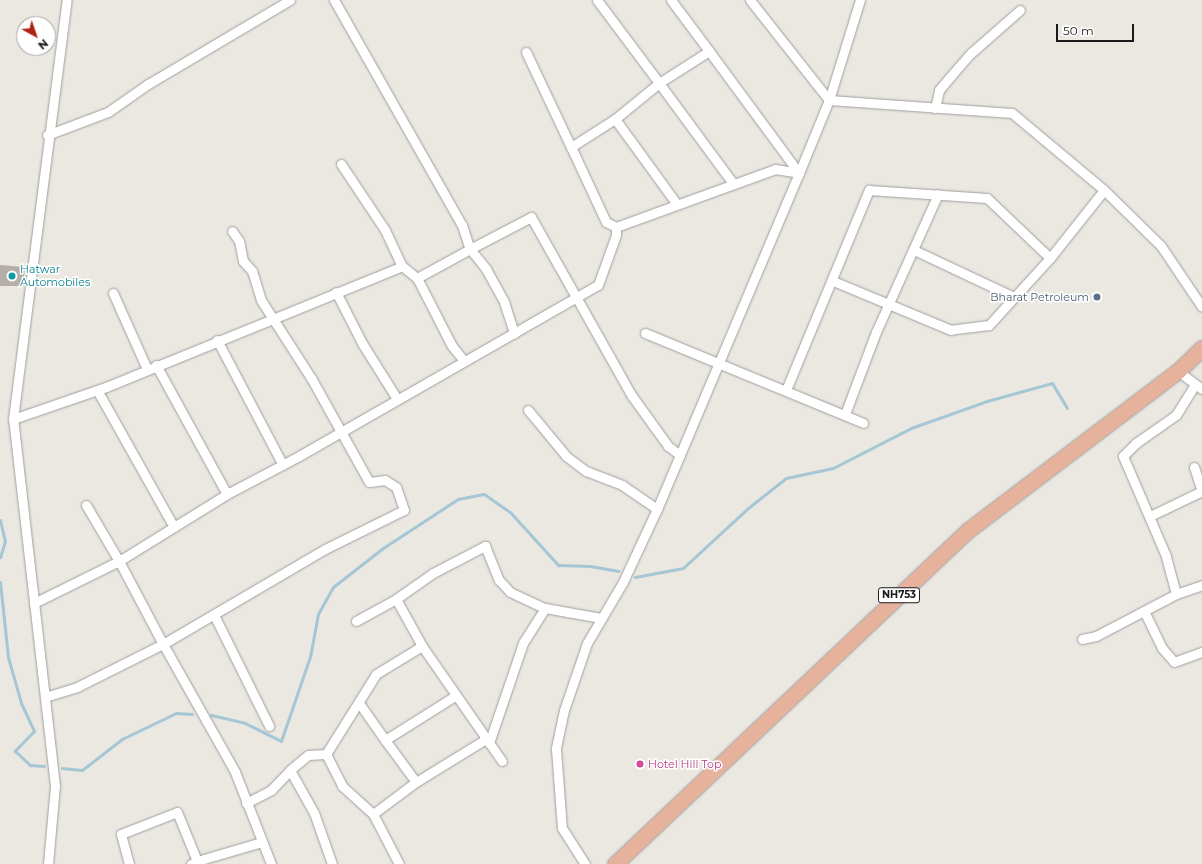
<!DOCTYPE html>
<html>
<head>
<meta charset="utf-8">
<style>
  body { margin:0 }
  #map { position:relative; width:1202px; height:864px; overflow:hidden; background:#ebe8e1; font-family:Montserrat,sans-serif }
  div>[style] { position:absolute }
  .stream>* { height:3px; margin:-1.5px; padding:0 1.5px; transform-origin:1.5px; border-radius:1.5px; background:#a5c6d5 }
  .building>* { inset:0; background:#b4aea7 }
  .roads { filter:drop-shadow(0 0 1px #9e9e9e) drop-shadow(0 0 1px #9e9e9e) }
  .minor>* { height:9px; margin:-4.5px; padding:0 4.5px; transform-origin:4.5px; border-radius:4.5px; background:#fff }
  .trunk>* { height:15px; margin:-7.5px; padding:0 7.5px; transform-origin:7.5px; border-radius:7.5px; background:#e6b29c }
  .dots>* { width:11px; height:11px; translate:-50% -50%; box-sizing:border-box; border:2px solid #fff; border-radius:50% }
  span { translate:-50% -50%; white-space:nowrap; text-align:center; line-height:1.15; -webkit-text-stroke:3px #fff; paint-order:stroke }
  .shield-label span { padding:1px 3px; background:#fff; border:1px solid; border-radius:3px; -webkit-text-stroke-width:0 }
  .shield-label { font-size:10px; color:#1a1a1a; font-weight:700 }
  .culture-label { font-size:11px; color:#0d838f }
  .left { translate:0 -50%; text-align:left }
  .service-label { font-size:11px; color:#4e5e75 }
  .right { translate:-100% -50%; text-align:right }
  .hotel-label { font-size:11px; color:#b23c85 }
  .north { position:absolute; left:16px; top:16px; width:40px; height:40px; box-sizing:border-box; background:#fff; border:1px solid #a3a3a3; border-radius:50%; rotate:140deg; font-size:11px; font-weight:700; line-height:16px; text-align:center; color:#1a1a1a }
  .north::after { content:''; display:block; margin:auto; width:14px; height:18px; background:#b02114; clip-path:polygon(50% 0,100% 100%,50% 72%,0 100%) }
  .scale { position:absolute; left:1056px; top:24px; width:78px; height:18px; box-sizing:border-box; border:2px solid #1a1a1a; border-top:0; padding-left:5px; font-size:12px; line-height:14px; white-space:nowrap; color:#1a1a1a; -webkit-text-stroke:3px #fff; paint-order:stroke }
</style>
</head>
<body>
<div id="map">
  <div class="stream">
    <i style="left:0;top:520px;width:22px;rotate:77deg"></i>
    <i style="left:5px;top:541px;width:17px;rotate:107deg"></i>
    <i style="left:635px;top:577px;width:49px;rotate:-10.6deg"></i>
    <i style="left:683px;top:568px;width:88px;rotate:-42.7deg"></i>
    <i style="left:748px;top:508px;width:48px;rotate:-38.3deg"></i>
    <i style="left:786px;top:478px;width:48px;rotate:-12deg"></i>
    <i style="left:833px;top:468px;width:88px;rotate:-27.1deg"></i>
    <i style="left:911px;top:428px;width:81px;rotate:-19.6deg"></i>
    <i style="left:987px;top:401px;width:67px;rotate:-15.5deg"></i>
    <i style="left:1052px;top:383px;width:29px;rotate:59deg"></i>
    <i style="left:0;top:582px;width:75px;rotate:83.9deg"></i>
    <i style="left:8px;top:657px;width:48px;rotate:74.2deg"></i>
    <i style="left:21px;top:703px;width:31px;rotate:65deg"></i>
    <i style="left:34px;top:731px;width:28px;rotate:134deg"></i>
    <i style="left:15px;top:751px;width:21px;rotate:43deg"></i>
    <i style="left:30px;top:765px;width:14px;rotate:4deg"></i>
    <i style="left:211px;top:715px;width:35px;rotate:13deg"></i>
    <i style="left:245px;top:723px;width:40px;rotate:26.6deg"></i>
    <i style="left:281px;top:741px;width:89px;rotate:-71deg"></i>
    <i style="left:310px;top:657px;width:44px;rotate:-79.5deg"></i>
    <i style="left:318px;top:614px;width:31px;rotate:-61deg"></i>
    <i style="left:333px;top:587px;width:63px;rotate:-38deg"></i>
    <i style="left:383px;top:548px;width:90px;rotate:-33.2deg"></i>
    <i style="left:458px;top:499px;width:26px;rotate:-11deg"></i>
    <i style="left:484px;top:494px;width:32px;rotate:35deg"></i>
    <i style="left:510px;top:512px;width:72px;rotate:47.8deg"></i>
    <i style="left:558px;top:565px;width:32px;rotate:2deg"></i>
    <i style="left:590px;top:566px;width:29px;rotate:10deg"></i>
    <i style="left:62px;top:768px;width:20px;rotate:6deg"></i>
    <i style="left:82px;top:770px;width:51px;rotate:-37.8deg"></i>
    <i style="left:122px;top:739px;width:60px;rotate:-25.7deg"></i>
    <i style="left:176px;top:713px;width:16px;rotate:4deg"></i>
  </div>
  <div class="building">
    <i style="clip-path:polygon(0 265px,25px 267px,23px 286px,0 286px)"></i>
  </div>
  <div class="roads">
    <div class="minor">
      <i style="left:334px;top:0;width:259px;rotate:60.4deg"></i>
      <i style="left:462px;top:225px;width:25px;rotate:72deg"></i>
      <i style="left:470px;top:249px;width:69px;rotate:-27.7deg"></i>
      <i style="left:531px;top:217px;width:206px;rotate:60.6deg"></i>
      <i style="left:632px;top:396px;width:62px;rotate:54.2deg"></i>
      <i style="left:668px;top:446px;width:15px;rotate:37deg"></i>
      <i style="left:597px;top:0;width:104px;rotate:53.2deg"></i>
      <i style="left:659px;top:83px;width:59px;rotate:-32.6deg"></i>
      <i style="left:709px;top:51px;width:152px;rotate:53.6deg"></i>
      <i style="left:671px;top:0;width:64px;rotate:53.3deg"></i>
      <i style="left:750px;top:0;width:127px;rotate:51.7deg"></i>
      <i style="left:829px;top:100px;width:183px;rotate:4.1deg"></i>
      <i style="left:1012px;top:113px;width:120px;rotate:39.9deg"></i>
      <i style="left:1104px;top:190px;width:80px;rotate:44.5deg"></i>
      <i style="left:1161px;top:246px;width:73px;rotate:56.1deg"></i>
      <i style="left:526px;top:52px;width:105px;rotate:64.7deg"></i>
      <i style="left:935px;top:108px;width:18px;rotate:-77deg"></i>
      <i style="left:939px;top:90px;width:16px;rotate:-50deg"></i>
      <i style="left:949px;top:78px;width:33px;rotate:-49deg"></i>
      <i style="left:971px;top:53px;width:65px;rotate:-41.3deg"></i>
      <i style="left:615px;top:119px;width:104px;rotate:54deg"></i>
      <i style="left:47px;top:135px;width:65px;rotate:-20.7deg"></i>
      <i style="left:108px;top:112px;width:49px;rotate:-35deg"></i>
      <i style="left:148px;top:84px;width:165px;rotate:-30.6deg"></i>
      <i style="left:341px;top:164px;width:79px;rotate:56.3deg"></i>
      <i style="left:385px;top:230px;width:40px;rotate:65deg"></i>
      <i style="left:799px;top:173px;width:79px;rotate:-67.7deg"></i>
      <i style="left:829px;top:100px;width:105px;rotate:-72.8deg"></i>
      <i style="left:616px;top:227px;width:11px;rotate:-153deg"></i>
      <i style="left:606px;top:222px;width:83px;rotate:-115deg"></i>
      <i style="left:571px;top:147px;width:52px;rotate:-32.5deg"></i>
      <i style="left:615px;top:119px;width:57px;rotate:-39.3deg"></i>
      <i style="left:659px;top:83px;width:123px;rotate:53.6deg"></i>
      <i style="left:914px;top:250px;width:110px;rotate:25.2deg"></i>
      <i style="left:1050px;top:258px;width:87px;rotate:-51.5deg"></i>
      <i style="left:417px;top:278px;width:76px;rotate:62.8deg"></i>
      <i style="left:452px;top:346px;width:19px;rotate:51deg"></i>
      <i style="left:336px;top:292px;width:57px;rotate:63deg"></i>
      <i style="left:362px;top:343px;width:66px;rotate:58deg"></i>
      <i style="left:113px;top:293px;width:83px;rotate:65.9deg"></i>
      <i style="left:645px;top:333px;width:236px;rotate:22.4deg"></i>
      <i style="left:217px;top:340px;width:141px;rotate:62.2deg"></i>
      <i style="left:156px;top:365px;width:147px;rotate:61.2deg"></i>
      <i style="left:1178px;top:371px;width:30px;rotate:37deg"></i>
      <i style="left:97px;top:390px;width:157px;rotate:60.7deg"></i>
      <i style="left:786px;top:390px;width:217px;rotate:-67.5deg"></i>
      <i style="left:869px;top:190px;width:118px;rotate:3.9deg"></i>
      <i style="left:987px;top:198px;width:87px;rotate:43.6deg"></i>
      <i style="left:1050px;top:258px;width:91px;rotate:132.3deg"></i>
      <i style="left:989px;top:325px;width:38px;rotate:173deg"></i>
      <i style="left:951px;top:330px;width:128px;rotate:-157.4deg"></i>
      <i style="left:528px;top:410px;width:60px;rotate:50.4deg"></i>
      <i style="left:566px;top:456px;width:25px;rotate:37deg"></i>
      <i style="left:586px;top:471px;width:39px;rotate:21deg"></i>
      <i style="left:622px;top:485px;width:42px;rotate:34.4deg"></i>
      <i style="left:845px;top:414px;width:88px;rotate:-69.3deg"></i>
      <i style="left:876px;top:332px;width:151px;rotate:-65.8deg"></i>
      <i style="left:13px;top:419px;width:98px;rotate:-19deg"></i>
      <i style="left:106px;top:387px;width:320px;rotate:-22.2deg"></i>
      <i style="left:402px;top:266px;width:19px;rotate:39deg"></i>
      <i style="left:417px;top:278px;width:60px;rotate:-28.7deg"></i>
      <i style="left:470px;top:249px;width:26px;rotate:51deg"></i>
      <i style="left:486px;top:269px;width:38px;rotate:61deg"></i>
      <i style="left:504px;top:302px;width:33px;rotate:72deg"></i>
      <i style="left:1194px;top:467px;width:26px;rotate:72deg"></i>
      <i style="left:86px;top:505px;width:65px;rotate:59.5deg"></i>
      <i style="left:119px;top:561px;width:127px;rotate:-31.8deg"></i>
      <i style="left:227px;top:494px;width:81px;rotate:-27.8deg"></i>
      <i style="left:299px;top:456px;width:344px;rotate:-29.8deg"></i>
      <i style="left:598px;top:285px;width:53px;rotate:-70.2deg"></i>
      <i style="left:616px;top:235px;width:8px;rotate:-90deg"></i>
      <i style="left:616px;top:227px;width:169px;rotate:-20deg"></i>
      <i style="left:775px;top:169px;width:24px;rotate:9deg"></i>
      <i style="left:799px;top:173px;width:365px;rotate:112.9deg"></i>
      <i style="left:657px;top:509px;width:81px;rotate:115deg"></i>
      <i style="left:623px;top:582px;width:71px;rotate:120.5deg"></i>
      <i style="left:587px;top:643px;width:71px;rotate:108.9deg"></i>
      <i style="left:564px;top:710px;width:40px;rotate:102deg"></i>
      <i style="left:556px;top:749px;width:79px;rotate:85.7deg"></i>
      <i style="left:562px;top:828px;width:43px;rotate:57.4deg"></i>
      <i style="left:1150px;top:516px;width:58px;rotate:-25.7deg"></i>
      <i style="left:1176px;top:594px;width:28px;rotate:-19deg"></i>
      <i style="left:396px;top:599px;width:45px;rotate:-35.1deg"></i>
      <i style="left:433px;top:573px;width:59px;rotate:-27.4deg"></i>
      <i style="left:485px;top:546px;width:37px;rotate:68deg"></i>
      <i style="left:499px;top:580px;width:16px;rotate:47deg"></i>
      <i style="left:510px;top:592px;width:38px;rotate:25deg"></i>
      <i style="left:545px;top:608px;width:57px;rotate:10.1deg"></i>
      <i style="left:34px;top:603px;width:95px;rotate:-26.3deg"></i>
      <i style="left:119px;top:561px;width:94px;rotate:62.1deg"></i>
      <i style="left:163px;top:644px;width:188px;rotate:-30.4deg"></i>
      <i style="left:325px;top:549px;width:88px;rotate:-26.3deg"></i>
      <i style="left:404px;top:510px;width:24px;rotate:-109deg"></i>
      <i style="left:396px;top:487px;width:13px;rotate:-148deg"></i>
      <i style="left:385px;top:480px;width:16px;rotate:173deg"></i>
      <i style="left:369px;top:482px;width:119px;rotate:-119.1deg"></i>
      <i style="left:311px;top:378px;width:93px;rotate:-122.7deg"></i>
      <i style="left:261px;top:300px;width:30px;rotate:-107deg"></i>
      <i style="left:252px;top:271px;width:13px;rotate:-132deg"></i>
      <i style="left:243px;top:261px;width:20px;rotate:-101deg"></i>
      <i style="left:239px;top:241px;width:12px;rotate:-125deg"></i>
      <i style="left:1144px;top:611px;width:41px;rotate:64.1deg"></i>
      <i style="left:1162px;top:648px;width:18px;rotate:49deg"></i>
      <i style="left:1174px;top:662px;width:30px;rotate:-20deg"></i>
      <i style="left:214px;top:615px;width:124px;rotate:63.6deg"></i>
      <i style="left:356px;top:621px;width:46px;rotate:-28.8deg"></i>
      <i style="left:396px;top:599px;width:54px;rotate:61deg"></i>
      <i style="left:1082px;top:639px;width:14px;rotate:-12deg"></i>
      <i style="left:1096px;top:636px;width:90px;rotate:-27.7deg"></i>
      <i style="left:1176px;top:594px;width:39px;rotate:-105deg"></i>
      <i style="left:1166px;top:556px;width:109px;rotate:-113.3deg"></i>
      <i style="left:1123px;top:456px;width:18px;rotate:-45deg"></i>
      <i style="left:1136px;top:443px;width:49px;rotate:-35deg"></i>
      <i style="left:1176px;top:415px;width:36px;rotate:-58deg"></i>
      <i style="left:45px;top:697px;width:34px;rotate:-17deg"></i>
      <i style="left:77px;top:687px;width:96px;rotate:-26.6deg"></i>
      <i style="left:163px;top:644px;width:147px;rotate:60.6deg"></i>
      <i style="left:235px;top:772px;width:99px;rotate:68.6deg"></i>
      <i style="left:359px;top:703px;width:45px;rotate:54.9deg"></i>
      <i style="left:385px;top:740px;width:83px;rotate:-32.2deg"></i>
      <i style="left:385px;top:740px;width:52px;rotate:53.6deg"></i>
      <i style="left:416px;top:782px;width:82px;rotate:-31.6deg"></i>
      <i style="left:489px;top:743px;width:106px;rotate:-71.2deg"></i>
      <i style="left:523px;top:643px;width:41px;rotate:-57.8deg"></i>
      <i style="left:326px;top:754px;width:94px;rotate:-58deg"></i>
      <i style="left:376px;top:674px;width:54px;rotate:-31.3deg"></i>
      <i style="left:422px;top:646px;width:140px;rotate:55.2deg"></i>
      <i style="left:246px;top:803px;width:28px;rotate:-27deg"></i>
      <i style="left:271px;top:790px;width:28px;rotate:-46deg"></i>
      <i style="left:373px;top:814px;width:54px;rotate:-36.7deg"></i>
      <i style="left:197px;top:861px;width:68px;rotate:-16.3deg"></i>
      <i style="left:48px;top:864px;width:78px;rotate:-84.9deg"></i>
      <i style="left:55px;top:786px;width:369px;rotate:-96.5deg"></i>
      <i style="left:13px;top:419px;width:422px;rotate:-82.7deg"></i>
      <i style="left:129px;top:864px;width:31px;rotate:-105deg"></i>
      <i style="left:121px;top:834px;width:60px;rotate:-21.4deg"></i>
      <i style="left:177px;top:812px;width:53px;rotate:67.8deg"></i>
      <i style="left:197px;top:861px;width:7px;rotate:153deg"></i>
      <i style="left:332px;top:864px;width:54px;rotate:-109.4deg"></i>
      <i style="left:314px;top:813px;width:49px;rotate:-119.2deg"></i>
      <i style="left:290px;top:770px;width:23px;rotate:-40deg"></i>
      <i style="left:308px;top:755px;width:18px;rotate:-3deg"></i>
      <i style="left:326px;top:754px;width:36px;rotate:63deg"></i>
      <i style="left:342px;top:786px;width:42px;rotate:42.1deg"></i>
      <i style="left:373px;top:814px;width:56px;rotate:62.5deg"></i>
    </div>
    <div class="trunk">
      <i style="left:615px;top:864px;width:485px;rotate:-43.4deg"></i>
      <i style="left:967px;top:531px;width:265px;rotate:-37.2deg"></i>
      <i style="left:1178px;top:371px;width:33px;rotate:-44deg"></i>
    </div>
  </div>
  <div class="dots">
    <i style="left:12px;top:276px;background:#0f9aa8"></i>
    <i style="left:1097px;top:297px;background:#5c6f8a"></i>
    <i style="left:640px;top:764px;background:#d1479c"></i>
  </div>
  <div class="shield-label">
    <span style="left:899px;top:595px">NH753</span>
  </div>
  <div class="culture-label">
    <span class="left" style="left:20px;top:276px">Hatwar<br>Automobiles</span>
  </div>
  <div class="service-label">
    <span class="right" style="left:1089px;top:297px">Bharat Petroleum</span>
  </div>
  <div class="hotel-label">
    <span class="left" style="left:648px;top:764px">Hotel Hill Top</span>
  </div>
  <div class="north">N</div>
  <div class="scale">50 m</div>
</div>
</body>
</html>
